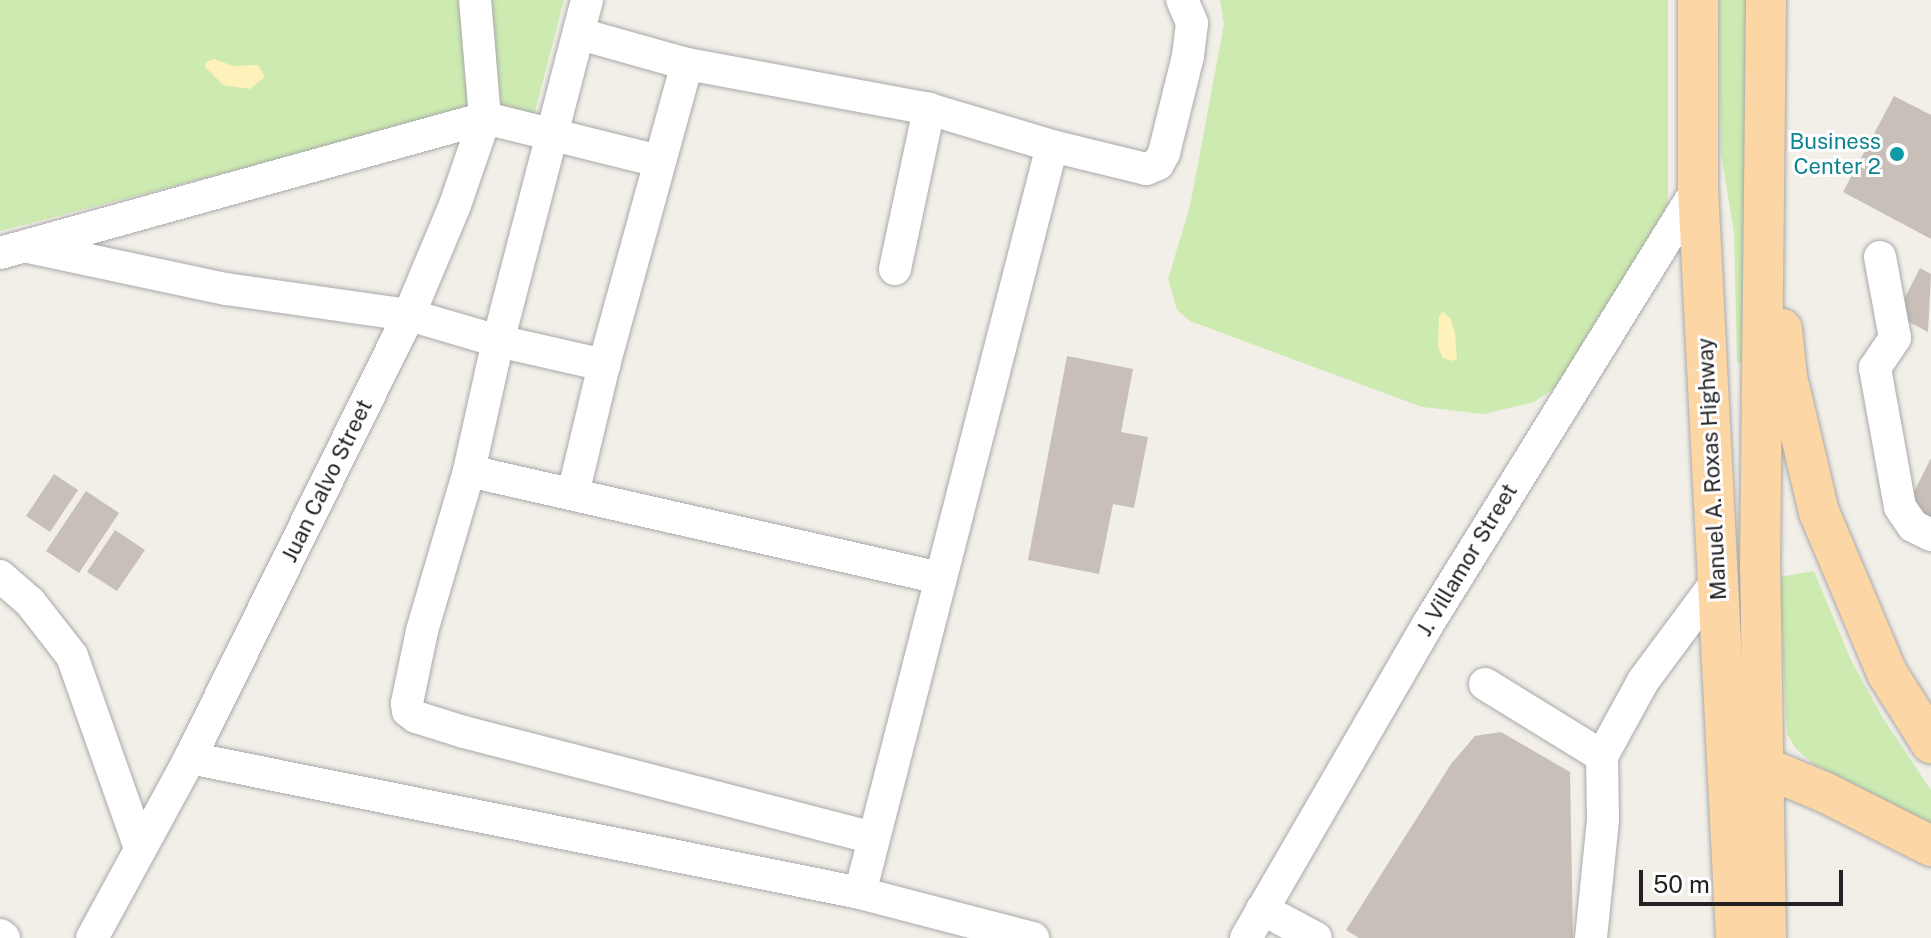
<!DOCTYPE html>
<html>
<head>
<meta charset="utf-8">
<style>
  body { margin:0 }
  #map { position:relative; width:1931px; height:938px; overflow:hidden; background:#f2efe9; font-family:"Public Sans",sans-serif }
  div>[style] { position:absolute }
  .grass>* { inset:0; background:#cdebb0 }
  .sand>* { inset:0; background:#fff1ba }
  .building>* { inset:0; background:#c7bfb8 }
  .roads { filter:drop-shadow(0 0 2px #a9a9a9) drop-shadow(0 0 2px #a9a9a9) }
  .minor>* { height:32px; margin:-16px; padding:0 16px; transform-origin:16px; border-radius:16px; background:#fff }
  .major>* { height:40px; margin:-20px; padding:0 20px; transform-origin:20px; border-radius:20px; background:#fcd6a4 }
  .dots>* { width:22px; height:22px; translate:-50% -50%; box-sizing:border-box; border:4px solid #fff; border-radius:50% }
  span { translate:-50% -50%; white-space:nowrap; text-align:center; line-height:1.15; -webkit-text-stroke:6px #fff; paint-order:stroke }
  .culture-label { font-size:22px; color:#0d838f }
  .right { translate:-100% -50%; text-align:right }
  .street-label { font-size:22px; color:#222 }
  .scale { position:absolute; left:1639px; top:870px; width:204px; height:36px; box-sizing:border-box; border:4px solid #222; border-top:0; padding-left:10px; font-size:24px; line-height:28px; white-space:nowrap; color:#222; -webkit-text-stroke:6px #fff; paint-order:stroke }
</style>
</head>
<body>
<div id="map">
  <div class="grass">
    <i style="clip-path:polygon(0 0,564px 0,534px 115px,406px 126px,0 231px)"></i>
    <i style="clip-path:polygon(1220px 0,1668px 0,1668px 212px,1562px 383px,1534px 402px,1484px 414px,1422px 407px,1190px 321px,1177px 310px,1168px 279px,1190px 206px,1224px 24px)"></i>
    <i style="clip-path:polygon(1719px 0,1747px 0,1743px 362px,1737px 363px,1734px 233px,1721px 154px)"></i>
    <i style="clip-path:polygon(1814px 571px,1851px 660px,1881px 715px,1931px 790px,1931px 828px,1812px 763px,1796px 749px,1787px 734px,1779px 577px)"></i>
  </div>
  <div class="sand">
    <i style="clip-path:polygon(214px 59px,233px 66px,258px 65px,265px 77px,250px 89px,223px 85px,205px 67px,206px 62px)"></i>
    <i style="clip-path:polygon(1443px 312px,1450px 318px,1455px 333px,1457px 358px,1453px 361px,1443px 358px,1438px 347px,1439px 316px)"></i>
  </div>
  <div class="building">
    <i style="clip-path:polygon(1894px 96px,1931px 115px,1931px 239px,1843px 192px)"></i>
    <i style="clip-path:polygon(1920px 268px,1931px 274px,1928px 332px,1896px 315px)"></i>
    <i style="clip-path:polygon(1067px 356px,1133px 369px,1121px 432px,1148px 437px,1134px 508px,1113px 504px,1099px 574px,1028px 560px)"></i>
    <i style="clip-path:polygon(1931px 458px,1931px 523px,1905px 510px)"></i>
    <i style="clip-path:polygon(54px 474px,78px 490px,50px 532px,26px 516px)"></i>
    <i style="clip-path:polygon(86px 491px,119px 513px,79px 573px,46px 551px)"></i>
    <i style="clip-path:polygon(115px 530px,145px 550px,117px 591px,87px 572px)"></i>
    <i style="clip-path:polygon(1501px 732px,1570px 772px,1573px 938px,1359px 938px,1346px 930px,1451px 764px,1475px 736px)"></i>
  </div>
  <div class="roads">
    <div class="minor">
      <i style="left:587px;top:0;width:352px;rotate:104.6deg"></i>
      <i style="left:498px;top:341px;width:133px;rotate:102.6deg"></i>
      <i style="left:469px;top:471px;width:167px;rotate:106.4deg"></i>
      <i style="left:422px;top:631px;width:74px;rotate:101.8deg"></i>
      <i style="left:407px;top:703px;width:8px;rotate:83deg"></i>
      <i style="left:408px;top:711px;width:10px;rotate:37deg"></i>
      <i style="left:416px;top:717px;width:50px;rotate:17.4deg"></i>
      <i style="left:464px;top:732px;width:423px;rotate:14.5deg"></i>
      <i style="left:580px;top:34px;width:111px;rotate:15.7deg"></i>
      <i style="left:687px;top:64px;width:246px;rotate:10.5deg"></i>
      <i style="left:929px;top:109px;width:128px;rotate:16.7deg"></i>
      <i style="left:1052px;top:146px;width:771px;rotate:104.41deg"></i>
      <i style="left:1052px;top:146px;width:97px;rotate:13.7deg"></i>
      <i style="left:1146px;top:169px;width:13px;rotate:-23deg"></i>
      <i style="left:1158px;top:164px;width:13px;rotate:-61deg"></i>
      <i style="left:1164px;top:153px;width:100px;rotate:-76.1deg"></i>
      <i style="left:1188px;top:56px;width:33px;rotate:-83deg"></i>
      <i style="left:1192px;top:23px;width:25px;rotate:-113deg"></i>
      <i style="left:28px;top:247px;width:202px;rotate:12deg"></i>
      <i style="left:226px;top:289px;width:185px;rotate:8.1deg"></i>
      <i style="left:409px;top:315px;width:93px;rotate:16.3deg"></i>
      <i style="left:498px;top:341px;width:109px;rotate:12.8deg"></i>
      <i style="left:0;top:253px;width:503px;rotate:-15.55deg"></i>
      <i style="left:485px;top:118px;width:179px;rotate:13.9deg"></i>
      <i style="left:1880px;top:257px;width:82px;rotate:79.5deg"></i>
      <i style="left:1895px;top:338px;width:36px;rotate:124deg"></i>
      <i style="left:1875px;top:368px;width:141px;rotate:79.8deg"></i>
      <i style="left:1900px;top:507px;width:23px;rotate:56deg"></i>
      <i style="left:1913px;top:526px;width:20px;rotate:27deg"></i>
      <i style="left:895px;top:269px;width:164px;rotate:-78deg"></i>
      <i style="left:469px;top:471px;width:482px;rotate:12.8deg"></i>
      <i style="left:573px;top:494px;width:133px;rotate:-76.5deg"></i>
      <i style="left:604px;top:365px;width:312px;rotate:-74.6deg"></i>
      <i style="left:0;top:576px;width:40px;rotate:41deg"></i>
      <i style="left:30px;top:602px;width:68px;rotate:52.1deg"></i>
      <i style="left:72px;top:656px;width:204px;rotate:70.5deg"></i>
      <i style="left:1485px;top:684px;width:137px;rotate:31.6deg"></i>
      <i style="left:1602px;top:756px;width:64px;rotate:89.1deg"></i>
      <i style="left:1603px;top:820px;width:119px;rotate:95.8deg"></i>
      <i style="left:1602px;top:756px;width:85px;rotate:-61.3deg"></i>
      <i style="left:1643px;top:681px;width:126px;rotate:-53.4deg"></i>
      <i style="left:190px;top:758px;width:683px;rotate:11.39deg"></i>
      <i style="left:860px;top:893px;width:179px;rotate:14.6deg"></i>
      <i style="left:1262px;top:909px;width:61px;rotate:28.2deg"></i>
      <i style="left:0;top:935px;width:5px;rotate:37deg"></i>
      <i style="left:92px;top:938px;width:205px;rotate:-61.4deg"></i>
      <i style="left:190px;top:758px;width:494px;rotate:-63.7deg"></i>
      <i style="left:409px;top:315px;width:119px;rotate:-67.3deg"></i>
      <i style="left:455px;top:205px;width:92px;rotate:-71deg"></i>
      <i style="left:485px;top:118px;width:118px;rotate:-94.8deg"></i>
      <i style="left:1246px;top:938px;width:363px;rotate:-59.9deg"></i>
      <i style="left:1428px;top:624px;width:513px;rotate:-58.23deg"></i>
    </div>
    <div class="major">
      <i style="left:1698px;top:0;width:188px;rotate:90deg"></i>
      <i style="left:1698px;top:188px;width:751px;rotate:87.1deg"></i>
      <i style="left:1782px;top:329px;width:48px;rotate:84.1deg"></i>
      <i style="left:1787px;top:377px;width:139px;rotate:76.7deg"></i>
      <i style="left:1819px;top:512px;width:175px;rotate:67.1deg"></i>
      <i style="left:1887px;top:673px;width:83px;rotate:57.8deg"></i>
      <i style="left:1740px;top:757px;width:93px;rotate:22.7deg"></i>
      <i style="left:1826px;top:793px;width:118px;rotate:26.8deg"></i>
      <i style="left:1766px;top:938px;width:370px;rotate:-90.9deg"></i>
      <i style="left:1760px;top:568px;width:568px;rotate:-89.39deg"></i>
    </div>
  </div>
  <div class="dots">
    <i style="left:1897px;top:154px;background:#0f9aa8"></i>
  </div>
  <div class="culture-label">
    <span class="right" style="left:1881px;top:154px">Business<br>Center 2</span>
  </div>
  <div class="street-label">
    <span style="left:1712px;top:469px;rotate:-93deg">Manuel A. Roxas Highway</span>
    <span style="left:327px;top:481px;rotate:-64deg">Juan Calvo Street</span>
    <span style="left:1467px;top:560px;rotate:-59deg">J. Villamor Street</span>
  </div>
  <div class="scale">50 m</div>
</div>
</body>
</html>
